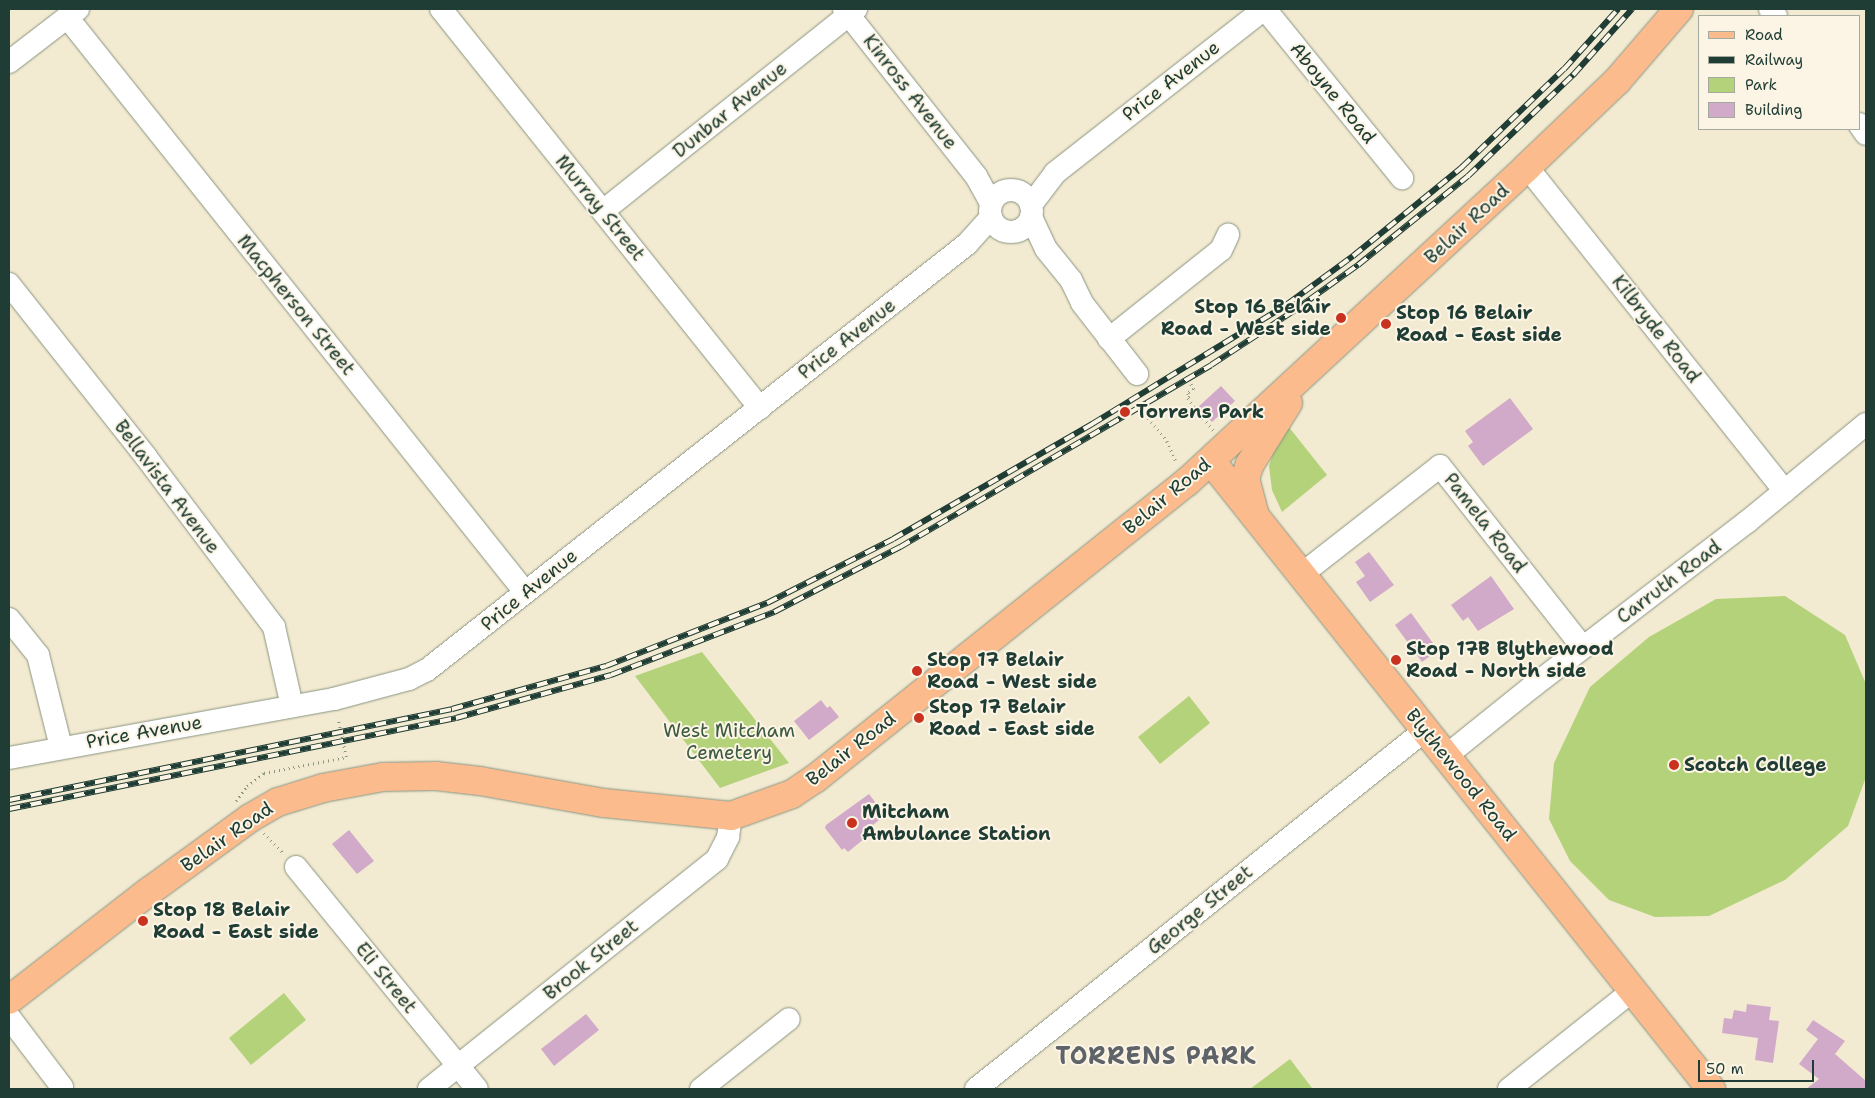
<!DOCTYPE html>
<html>
<head>
<meta charset="utf-8">
<style>
  body { margin:0 }
  #map { position:relative; width:1875px; height:1098px; overflow:hidden; background:#f3ebd1; font-family:"Shantell Sans",sans-serif }
  div>[style] { position:absolute }
  .green>* { inset:0; background:#b3d27a }
  .building>* { inset:0; background:#d1a9c9 }
  .path>* { height:2.5px; margin-top:-1.25px; transform-origin:0; background:repeating-linear-gradient(90deg,#899482 0 1px,transparent 0 5px) }
  .roads { filter:drop-shadow(0 0 1px #899482) drop-shadow(0 0 1px #899482) }
  .minor>* { height:22px; margin:-11px; padding:0 11px; transform-origin:11px; border-radius:11px; background:#fff }
  .minor>.ring { margin:-11px; padding:0; box-sizing:content-box; background:none; border:22px solid #fff; border-radius:50% }
  .major>* { height:28px; margin:-14px; padding:0 14px; transform-origin:14px; border-radius:14px; background:#fbbb8d }
  .rail>* { height:5.5px; margin-top:-2.75px; transform-origin:0; background:repeating-linear-gradient(90deg,#fcf5e5 0 11px,#1f3d34 0 22px); box-sizing:border-box; border-block:1px solid #1f3d34 }
  .dots>* { width:14px; height:14px; translate:-50% -50%; box-sizing:border-box; border:2px solid #fcf5e5; border-radius:50% }
  span { translate:-50% -50%; white-space:nowrap; text-align:center; line-height:1.15; -webkit-text-stroke:4px #fcf5e5; paint-order:stroke }
  .street-label { font-size:19px; color:#1f3d34 }
  .poi-label { font-size:19px; color:#1f3d34; font-weight:700 }
  .right { translate:-100% -50%; text-align:right }
  .left { translate:0 -50%; text-align:left }
  .park-label { font-size:19px; color:#3d5b42 }
  .district-label { font-size:24px; color:#5d6368; font-weight:700; letter-spacing:1px }
  .frame { position:absolute; inset:0; border:10px solid #1f3d34; pointer-events:none }
  .legend { position:absolute; left:1698px; top:15px; width:162px; height:115px; box-sizing:border-box; background:#fcf5e5; border:1px solid #a4ab9e; margin:0; padding:6px 9px; list-style:none; font-size:15px; color:#1f3d34 }
  .legend li { display:flex; align-items:center; gap:10px; height:25px }
  .legend b { width:25px; border:1px solid #a4ab9e }
  .scale { position:absolute; left:1698px; top:1060px; width:116px; height:22px; box-sizing:border-box; border:2px solid #1f3d34; border-top:0; padding-left:6px; font-size:15px; line-height:18px; white-space:nowrap; color:#1f3d34; -webkit-text-stroke:4px #fcf5e5; paint-order:stroke }
</style>
</head>
<body>
<div id="map">
  <div class="green">
    <i style="clip-path:polygon(1288px 426px,1327px 475px,1282px 512px,1272px 490px,1269px 466px,1275px 446px)"></i>
    <i style="clip-path:polygon(1785px 596px,1845px 635px,1866px 684px,1866px 777px,1848px 826px,1785px 880px,1709px 916px,1655px 917px,1609px 900px,1570px 861px,1549px 819px,1554px 763px,1590px 687px,1649px 637px,1716px 599px)"></i>
    <i style="clip-path:polygon(702px 652px,789px 763px,720px 788px,635px 676px)"></i>
    <i style="clip-path:polygon(1189px 696px,1210px 723px,1160px 764px,1138px 737px)"></i>
    <i style="clip-path:polygon(284px 993px,306px 1020px,251px 1065px,229px 1038px)"></i>
    <i style="clip-path:polygon(1290px 1059px,1312px 1088px,1250px 1089px)"></i>
  </div>
  <div class="building">
    <i style="clip-path:polygon(1221px 386px,1235px 401px,1212px 422px,1198px 407px)"></i>
    <i style="clip-path:polygon(1510px 398px,1533px 429px,1483px 466px,1468px 446px,1473px 442px,1465px 431px)"></i>
    <i style="clip-path:polygon(1369px 552px,1394px 585px,1370px 602px,1356px 582px,1365px 576px,1355px 562px)"></i>
    <i style="clip-path:polygon(1491px 576px,1514px 609px,1478px 631px,1468px 617px,1463px 621px,1451px 605px)"></i>
    <i style="clip-path:polygon(1411px 613px,1438px 650px,1422px 662px,1395px 625px)"></i>
    <i style="clip-path:polygon(821px 700px,827px 708px,830px 706px,839px 717px,809px 740px,794px 721px)"></i>
    <i style="clip-path:polygon(869px 794px,885px 815px,867px 830px,870px 834px,848px 852px,844px 848px,842px 850px,825px 828px,826px 825px)"></i>
    <i style="clip-path:polygon(349px 830px,374px 861px,357px 874px,332px 844px)"></i>
    <i style="clip-path:polygon(1747px 1004px,1771px 1007px,1769px 1020px,1779px 1021px,1773px 1063px,1755px 1060px,1758px 1038px,1722px 1033px,1724px 1018px,1732px 1019px,1734px 1010px,1746px 1012px)"></i>
    <i style="clip-path:polygon(586px 1014px,599px 1030px,554px 1066px,541px 1049px)"></i>
    <i style="clip-path:polygon(1813px 1020px,1845px 1041px,1835px 1054px,1866px 1081px,1866px 1089px,1806px 1089px,1819px 1079px,1799px 1064px,1818px 1039px,1806px 1030px)"></i>
  </div>
  <div class="path">
    <i style="left:1191px;top:384px;width:6px;rotate:59deg"></i>
    <i style="left:1194px;top:389px;width:7px;rotate:146deg"></i>
    <i style="left:1188px;top:393px;width:4px;rotate:63deg"></i>
    <i style="left:1190px;top:397px;width:2px;rotate:153deg"></i>
    <i style="left:1188px;top:398px;width:41px;rotate:52deg"></i>
    <i style="left:1148px;top:418px;width:30px;rotate:50deg"></i>
    <i style="left:1167px;top:441px;width:24px;rotate:66deg"></i>
    <i style="left:236px;top:801px;width:19px;rotate:-54deg"></i>
    <i style="left:247px;top:786px;width:21px;rotate:-37deg"></i>
    <i style="left:264px;top:773px;width:84px;rotate:-11deg"></i>
    <i style="left:346px;top:757px;width:40px;rotate:-102deg"></i>
    <i style="left:264px;top:833px;width:29px;rotate:46deg"></i>
  </div>
  <div class="roads">
    <div class="minor">
      <i style="left:441px;top:9px;width:511px;rotate:51.36deg"></i>
      <i style="left:844px;top:9px;width:213px;rotate:51.7deg"></i>
      <i style="left:976px;top:176px;width:31px;rotate:61deg"></i>
      <i style="left:1265px;top:9px;width:218px;rotate:51deg"></i>
      <i style="left:1770px;top:9px;width:9px;rotate:49deg"></i>
      <i style="left:67px;top:17px;width:735px;rotate:51.46deg"></i>
      <i style="left:9px;top:62px;width:87px;rotate:-37.5deg"></i>
      <i style="left:1859px;top:124px;width:12px;rotate:55deg"></i>
      <i style="left:1527px;top:167px;width:414px;rotate:51.5deg"></i>
      <i class="ring" style="left:990px;top:190px;width:20px;height:20px"></i>
      <i style="left:1031px;top:205px;width:40px;rotate:-53deg"></i>
      <i style="left:1055px;top:173px;width:266px;rotate:-38.1deg"></i>
      <i style="left:603px;top:211px;width:324px;rotate:-38.6deg"></i>
      <i style="left:1031px;top:217px;width:35px;rotate:65deg"></i>
      <i style="left:1046px;top:249px;width:40px;rotate:51deg"></i>
      <i style="left:1071px;top:280px;width:25px;rotate:64deg"></i>
      <i style="left:1082px;top:303px;width:90px;rotate:52.2deg"></i>
      <i style="left:9px;top:284px;width:221px;rotate:51.6deg"></i>
      <i style="left:146px;top:457px;width:213px;rotate:53deg"></i>
      <i style="left:274px;top:627px;width:81px;rotate:77.2deg"></i>
      <i style="left:1109px;top:339px;width:143px;rotate:-38.5deg"></i>
      <i style="left:1221px;top:250px;width:17px;rotate:-65deg"></i>
      <i style="left:1302px;top:574px;width:175px;rotate:-38deg"></i>
      <i style="left:1440px;top:466px;width:231px;rotate:51.8deg"></i>
      <i style="left:9px;top:619px;width:46px;rotate:51.1deg"></i>
      <i style="left:38px;top:655px;width:95px;rotate:76deg"></i>
      <i style="left:1446px;top:756px;width:112px;rotate:-38.8deg"></i>
      <i style="left:1533px;top:686px;width:270px;rotate:-37.5deg"></i>
      <i style="left:1747px;top:522px;width:154px;rotate:-39.5deg"></i>
      <i style="left:9px;top:758px;width:330px;rotate:-10.3deg"></i>
      <i style="left:334px;top:699px;width:78px;rotate:-14.9deg"></i>
      <i style="left:409px;top:679px;width:20px;rotate:-27deg"></i>
      <i style="left:427px;top:670px;width:688px;rotate:-38.27deg"></i>
      <i style="left:967px;top:244px;width:36px;rotate:-48deg"></i>
      <i style="left:296px;top:867px;width:286px;rotate:50.8deg"></i>
      <i style="left:9px;top:1017px;width:88px;rotate:52.9deg"></i>
      <i style="left:429px;top:1089px;width:369px;rotate:-38.6deg"></i>
      <i style="left:717px;top:859px;width:25px;rotate:-63deg"></i>
      <i style="left:728px;top:837px;width:21px;rotate:-82deg"></i>
      <i style="left:701px;top:1089px;width:112px;rotate:-38.5deg"></i>
      <i style="left:976px;top:1089px;width:575px;rotate:-38.64deg"></i>
      <i style="left:1509px;top:1089px;width:157px;rotate:-38.5deg"></i>
    </div>
    <div class="major">
      <i style="left:1211px;top:461px;width:803px;rotate:51.47deg"></i>
      <i style="left:1254px;top:512px;width:34px;rotate:-105deg"></i>
      <i style="left:1245px;top:479px;width:16px;rotate:-72deg"></i>
      <i style="left:1250px;top:464px;width:72px;rotate:-58.1deg"></i>
      <i style="left:9px;top:1000px;width:180px;rotate:-37.8deg"></i>
      <i style="left:151px;top:890px;width:122px;rotate:-36deg"></i>
      <i style="left:250px;top:818px;width:32px;rotate:-30deg"></i>
      <i style="left:278px;top:802px;width:47px;rotate:-17.3deg"></i>
      <i style="left:323px;top:788px;width:61px;rotate:-10.4deg"></i>
      <i style="left:383px;top:777px;width:53px;rotate:-1.1deg"></i>
      <i style="left:436px;top:776px;width:44px;rotate:6.5deg"></i>
      <i style="left:480px;top:781px;width:126px;rotate:10.1deg"></i>
      <i style="left:604px;top:803px;width:128px;rotate:5.8deg"></i>
      <i style="left:731px;top:816px;width:65px;rotate:-19.8deg"></i>
      <i style="left:792px;top:794px;width:29px;rotate:-34deg"></i>
      <i style="left:816px;top:778px;width:475px;rotate:-38.6deg"></i>
      <i style="left:1187px;top:482px;width:463px;rotate:-42.8deg"></i>
      <i style="left:1527px;top:167px;width:124px;rotate:-43.7deg"></i>
      <i style="left:1617px;top:81px;width:95px;rotate:-49.3deg"></i>
    </div>
  </div>
  <div class="rail">
    <i style="left:9px;top:800px;width:452px;rotate:-11.6deg"></i>
    <i style="left:452px;top:709px;width:160px;rotate:-15.6deg"></i>
    <i style="left:606px;top:666px;width:173px;rotate:-21.4deg"></i>
    <i style="left:767px;top:603px;width:141px;rotate:-26.9deg"></i>
    <i style="left:893px;top:539px;width:230px;rotate:-30deg"></i>
    <i style="left:1092px;top:424px;width:228px;rotate:-31.5deg"></i>
    <i style="left:1286px;top:305px;width:83px;rotate:-36.2deg"></i>
    <i style="left:1353px;top:256px;width:141px;rotate:-39.2deg"></i>
    <i style="left:1462px;top:167px;width:141px;rotate:-43.9deg"></i>
    <i style="left:1564px;top:69px;width:81px;rotate:-48deg"></i>
    <i style="left:9px;top:809px;width:456px;rotate:-11.5deg"></i>
    <i style="left:456px;top:718px;width:161px;rotate:-15.5deg"></i>
    <i style="left:611px;top:675px;width:175px;rotate:-21.1deg"></i>
    <i style="left:774px;top:612px;width:142px;rotate:-27.3deg"></i>
    <i style="left:900px;top:547px;width:360px;rotate:-30.3deg"></i>
    <i style="left:1211px;top:365px;width:97px;rotate:-33.2deg"></i>
    <i style="left:1292px;top:312px;width:81px;rotate:-35.5deg"></i>
    <i style="left:1358px;top:265px;width:141px;rotate:-39deg"></i>
    <i style="left:1468px;top:176px;width:146px;rotate:-43.9deg"></i>
    <i style="left:1573px;top:75px;width:89px;rotate:-48.2deg"></i>
  </div>
  <div class="dots">
    <i style="left:1341px;top:318px;background:#c8321e"></i>
    <i style="left:1386px;top:324px;background:#c8321e"></i>
    <i style="left:1125px;top:412px;background:#c8321e"></i>
    <i style="left:1396px;top:660px;background:#c8321e"></i>
    <i style="left:917px;top:671px;background:#c8321e"></i>
    <i style="left:919px;top:718px;background:#c8321e"></i>
    <i style="left:1674px;top:765px;background:#c8321e"></i>
    <i style="left:852px;top:823px;background:#c8321e"></i>
    <i style="left:143px;top:921px;background:#c8321e"></i>
  </div>
  <div class="street-label">
    <span style="left:1171px;top:81px;rotate:-38deg">Price Avenue</span>
    <span style="left:910px;top:92px;rotate:52deg">Kinross Avenue</span>
    <span style="left:1333px;top:93px;rotate:51deg">Aboyne Road</span>
    <span style="left:730px;top:110px;rotate:-39deg">Dunbar Avenue</span>
    <span style="left:600px;top:208px;rotate:51deg">Murray Street</span>
    <span style="left:1467px;top:224px;rotate:-43deg">Belair Road</span>
    <span style="left:296px;top:305px;rotate:51deg">Macpherson Street</span>
    <span style="left:1656px;top:329px;rotate:52deg">Kilbryde Road</span>
    <span style="left:847px;top:339px;rotate:-38deg">Price Avenue</span>
    <span style="left:167px;top:487px;rotate:53deg">Bellavista Avenue</span>
    <span style="left:1167px;top:496px;rotate:-40deg">Belair Road</span>
    <span style="left:1485px;top:523px;rotate:52deg">Pamela Road</span>
    <span style="left:1669px;top:582px;rotate:-37deg">Carruth Road</span>
    <span style="left:529px;top:590px;rotate:-39deg">Price Avenue</span>
    <span style="left:144px;top:732px;rotate:-10deg">Price Avenue</span>
    <span style="left:851px;top:749px;rotate:-38deg">Belair Road</span>
    <span style="left:1461px;top:775px;rotate:51deg">Blythewood Road</span>
    <span style="left:227px;top:837px;rotate:-35deg">Belair Road</span>
    <span style="left:1200px;top:910px;rotate:-39deg">George Street</span>
    <span style="left:591px;top:960px;rotate:-39deg">Brook Street</span>
    <span style="left:386px;top:978px;rotate:51deg">Eli Street</span>
  </div>
  <div class="poi-label">
    <span class="right" style="left:1331px;top:318px">Stop 16 Belair<br>Road - West side</span>
    <span class="left" style="left:1396px;top:324px">Stop 16 Belair<br>Road - East side</span>
    <span class="left" style="left:1136px;top:412px">Torrens Park</span>
    <span class="left" style="left:1406px;top:660px">Stop 17B Blythewood<br>Road - North side</span>
    <span class="left" style="left:927px;top:671px">Stop 17 Belair<br>Road - West side</span>
    <span class="left" style="left:929px;top:718px">Stop 17 Belair<br>Road - East side</span>
    <span class="left" style="left:1684px;top:765px">Scotch College</span>
    <span class="left" style="left:862px;top:823px">Mitcham<br>Ambulance Station</span>
    <span class="left" style="left:153px;top:921px">Stop 18 Belair<br>Road - East side</span>
  </div>
  <div class="park-label">
    <span style="left:729px;top:742px">West Mitcham<br>Cemetery</span>
  </div>
  <div class="district-label">
    <span style="left:1156px;top:1057px">TORRENS PARK</span>
  </div>
  <div class="frame"></div>
  <ul class="legend">
  <li><b style="height:6px;background:#fbbb8d"></b>Road</li>
  <li><b style="height:6px;background:#1f3d34"></b>Railway</li>
  <li><b style="height:14px;background:#b3d27a"></b>Park</li>
  <li><b style="height:14px;background:#d1a9c9"></b>Building</li>
  </ul>
  <div class="scale">50 m</div>
</div>
</body>
</html>
